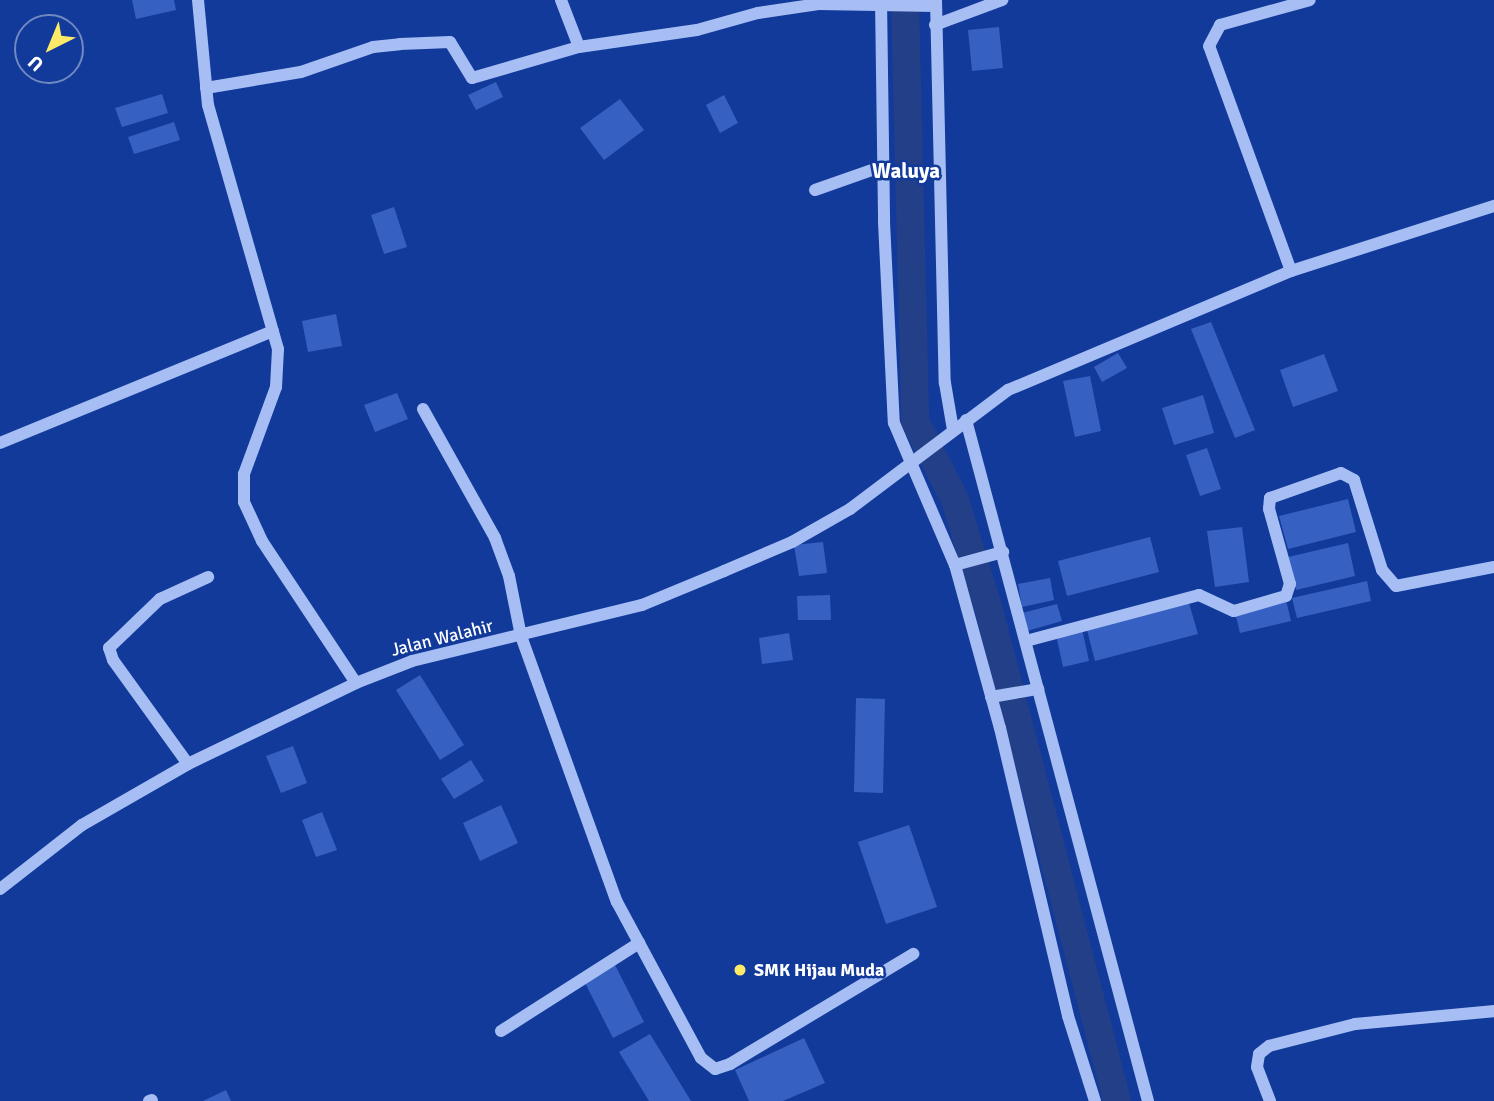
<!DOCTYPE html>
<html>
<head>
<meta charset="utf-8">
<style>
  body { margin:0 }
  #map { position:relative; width:1494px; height:1101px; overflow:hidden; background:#123a9a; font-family:Signika,sans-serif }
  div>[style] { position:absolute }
  .canal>* { height:28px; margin:-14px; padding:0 14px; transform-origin:14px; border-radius:14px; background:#223f88 }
  .building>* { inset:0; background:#3660c1 }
  .minor>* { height:12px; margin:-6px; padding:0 6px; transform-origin:6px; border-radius:6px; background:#a6bef4 }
  .dots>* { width:19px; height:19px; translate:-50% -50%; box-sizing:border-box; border:4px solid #123a9a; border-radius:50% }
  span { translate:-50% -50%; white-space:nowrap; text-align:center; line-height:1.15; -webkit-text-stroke:5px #123a9a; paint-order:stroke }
  .street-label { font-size:18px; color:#fff }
  .poi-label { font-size:18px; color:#fff; font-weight:700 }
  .left { translate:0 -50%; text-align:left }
  .quarter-label { font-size:21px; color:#fff; font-weight:700 }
  .north { position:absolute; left:14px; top:14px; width:70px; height:70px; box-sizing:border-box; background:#123a9a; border:2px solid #7189c2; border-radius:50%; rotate:223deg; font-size:19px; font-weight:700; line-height:28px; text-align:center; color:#fff }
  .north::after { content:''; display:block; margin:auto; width:24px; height:32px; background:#ffea68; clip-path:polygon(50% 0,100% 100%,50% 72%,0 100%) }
</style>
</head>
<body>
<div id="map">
  <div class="canal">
    <i style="left:905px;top:0;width:421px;rotate:88.6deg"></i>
    <i style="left:915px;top:421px;width:89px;rotate:63.1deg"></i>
    <i style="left:955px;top:500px;width:119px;rotate:72.9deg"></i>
    <i style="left:990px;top:614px;width:503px;rotate:75.38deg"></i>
  </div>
  <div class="building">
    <i style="clip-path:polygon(132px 0,174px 0,176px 10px,136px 19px)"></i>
    <i style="clip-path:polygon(999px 27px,1003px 68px,972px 71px,968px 30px)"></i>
    <i style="clip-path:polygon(496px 82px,503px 97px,476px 110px,468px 95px)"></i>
    <i style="clip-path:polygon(162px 94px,168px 113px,122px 127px,115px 108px)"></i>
    <i style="clip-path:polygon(724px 95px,738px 123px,720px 133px,706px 105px)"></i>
    <i style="clip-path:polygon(620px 99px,644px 130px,604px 160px,580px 128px)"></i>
    <i style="clip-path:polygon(174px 122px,180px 140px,134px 154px,128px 137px)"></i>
    <i style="clip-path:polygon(394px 207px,407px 247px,384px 254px,371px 215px)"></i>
    <i style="clip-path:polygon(336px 314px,342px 346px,308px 352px,302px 321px)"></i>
    <i style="clip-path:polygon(1211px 322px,1255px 430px,1235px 438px,1191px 329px)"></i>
    <i style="clip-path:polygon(1118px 353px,1127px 368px,1102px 382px,1094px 367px)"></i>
    <i style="clip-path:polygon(1324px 354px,1338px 391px,1293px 407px,1280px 370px)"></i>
    <i style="clip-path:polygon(1090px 376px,1101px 431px,1075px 437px,1063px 381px)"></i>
    <i style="clip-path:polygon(397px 393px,408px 419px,375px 432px,364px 405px)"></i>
    <i style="clip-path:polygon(1203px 395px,1214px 433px,1174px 445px,1162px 408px)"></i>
    <i style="clip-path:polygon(1207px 448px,1221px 489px,1200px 496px,1186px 455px)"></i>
    <i style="clip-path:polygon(1348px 499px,1356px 532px,1288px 549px,1279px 516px)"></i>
    <i style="clip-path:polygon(1242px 527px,1249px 582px,1215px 587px,1207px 531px)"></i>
    <i style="clip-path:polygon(1150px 537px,1159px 572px,1067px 596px,1058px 561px)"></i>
    <i style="clip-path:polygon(823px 542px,827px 573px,799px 576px,794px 545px)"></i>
    <i style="clip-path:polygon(1348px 543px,1355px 576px,1296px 590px,1288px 557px)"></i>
    <i style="clip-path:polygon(1050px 578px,1054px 600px,1022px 607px,1018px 584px)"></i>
    <i style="clip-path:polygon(1367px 581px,1371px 601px,1297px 618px,1292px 598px)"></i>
    <i style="clip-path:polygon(830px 595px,831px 620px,798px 620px,797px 596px)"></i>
    <i style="clip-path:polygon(1286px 600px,1291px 621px,1240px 633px,1235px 612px)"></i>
    <i style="clip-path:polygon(1189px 603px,1198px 634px,1095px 661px,1087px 630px)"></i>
    <i style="clip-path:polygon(1057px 604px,1062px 621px,1027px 631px,1022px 613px)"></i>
    <i style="clip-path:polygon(1082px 629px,1089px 661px,1063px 667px,1056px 635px)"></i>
    <i style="clip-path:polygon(789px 633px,793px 660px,762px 664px,759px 638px)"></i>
    <i style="clip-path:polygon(420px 675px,464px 745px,440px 760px,396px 690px)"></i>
    <i style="clip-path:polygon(856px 698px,885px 699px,883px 793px,854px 792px)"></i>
    <i style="clip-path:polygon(293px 746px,307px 783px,281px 793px,266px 756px)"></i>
    <i style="clip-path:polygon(471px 760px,484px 781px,454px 799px,441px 779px)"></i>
    <i style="clip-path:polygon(501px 805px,518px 843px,480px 861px,463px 823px)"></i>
    <i style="clip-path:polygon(322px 812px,337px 850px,316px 857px,302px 820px)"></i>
    <i style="clip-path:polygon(909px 825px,937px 907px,886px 924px,858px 842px)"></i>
    <i style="clip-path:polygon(615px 965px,644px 1022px,613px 1038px,584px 981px)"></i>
    <i style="clip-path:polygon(650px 1034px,691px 1101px,649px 1101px,619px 1052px)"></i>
    <i style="clip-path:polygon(804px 1038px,825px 1083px,783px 1101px,749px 1101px,735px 1070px)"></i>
    <i style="clip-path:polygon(226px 1090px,231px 1101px,203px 1101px)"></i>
  </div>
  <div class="minor">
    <i style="left:198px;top:0;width:105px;rotate:84.6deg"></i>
    <i style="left:208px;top:105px;width:254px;rotate:74deg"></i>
    <i style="left:278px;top:349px;width:38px;rotate:93deg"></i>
    <i style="left:276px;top:387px;width:93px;rotate:110.2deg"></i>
    <i style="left:244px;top:474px;width:28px;rotate:90deg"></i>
    <i style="left:244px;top:502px;width:43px;rotate:65.2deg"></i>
    <i style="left:262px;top:541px;width:170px;rotate:56.5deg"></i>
    <i style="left:561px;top:0;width:50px;rotate:69deg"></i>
    <i style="left:579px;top:47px;width:119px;rotate:-8.2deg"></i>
    <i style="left:697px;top:30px;width:63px;rotate:-15.6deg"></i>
    <i style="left:758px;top:13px;width:61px;rotate:-8.5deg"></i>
    <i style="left:818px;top:4px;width:118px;rotate:1deg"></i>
    <i style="left:881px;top:0;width:222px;rotate:89.2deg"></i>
    <i style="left:884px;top:222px;width:201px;rotate:87.2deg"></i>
    <i style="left:894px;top:423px;width:155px;rotate:66.8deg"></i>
    <i style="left:955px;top:565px;width:169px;rotate:74.6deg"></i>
    <i style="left:1000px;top:728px;width:296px;rotate:76.7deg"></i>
    <i style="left:1068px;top:1016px;width:89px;rotate:72.4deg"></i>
    <i style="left:936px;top:0;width:383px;rotate:88.7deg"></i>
    <i style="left:945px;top:383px;width:48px;rotate:80.3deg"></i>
    <i style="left:935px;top:25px;width:72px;rotate:-20.5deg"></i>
    <i style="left:206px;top:88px;width:96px;rotate:-9.6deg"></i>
    <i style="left:301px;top:72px;width:76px;rotate:-19.1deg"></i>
    <i style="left:373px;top:47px;width:27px;rotate:-6deg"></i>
    <i style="left:400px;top:44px;width:50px;rotate:-2.3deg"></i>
    <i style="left:450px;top:42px;width:42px;rotate:58.6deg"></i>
    <i style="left:472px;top:78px;width:111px;rotate:-16.2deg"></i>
    <i style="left:815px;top:190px;width:72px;rotate:-19.4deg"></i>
    <i style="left:1291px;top:271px;width:239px;rotate:-110deg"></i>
    <i style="left:1209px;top:46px;width:24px;rotate:-62deg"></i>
    <i style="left:1220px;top:25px;width:93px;rotate:-15.5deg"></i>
    <i style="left:423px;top:409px;width:148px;rotate:60.8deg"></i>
    <i style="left:495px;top:538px;width:40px;rotate:69.8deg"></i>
    <i style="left:509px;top:576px;width:61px;rotate:78.7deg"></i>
    <i style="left:521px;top:636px;width:283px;rotate:70.2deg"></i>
    <i style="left:617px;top:902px;width:177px;rotate:61.7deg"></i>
    <i style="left:701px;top:1058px;width:18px;rotate:38deg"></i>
    <i style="left:715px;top:1069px;width:16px;rotate:-18deg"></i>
    <i style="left:730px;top:1064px;width:214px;rotate:-31deg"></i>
    <i style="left:966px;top:420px;width:705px;rotate:75.04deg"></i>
    <i style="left:0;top:443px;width:295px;rotate:-22.3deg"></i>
    <i style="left:955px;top:565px;width:50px;rotate:-15.2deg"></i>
    <i style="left:1026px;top:641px;width:179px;rotate:-14.9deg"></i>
    <i style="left:1199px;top:595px;width:38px;rotate:25deg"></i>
    <i style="left:1234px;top:611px;width:54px;rotate:-16.1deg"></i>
    <i style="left:1286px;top:596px;width:13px;rotate:-72deg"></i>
    <i style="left:1290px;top:584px;width:78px;rotate:-105.6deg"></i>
    <i style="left:1269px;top:509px;width:11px;rotate:-85deg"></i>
    <i style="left:1270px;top:498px;width:75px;rotate:-19.4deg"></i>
    <i style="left:1341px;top:473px;width:15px;rotate:28deg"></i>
    <i style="left:1354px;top:480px;width:94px;rotate:72.7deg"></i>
    <i style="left:1382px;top:570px;width:21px;rotate:49deg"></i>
    <i style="left:1396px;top:586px;width:100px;rotate:-11deg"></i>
    <i style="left:991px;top:697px;width:48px;rotate:-9.7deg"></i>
    <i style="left:188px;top:764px;width:128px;rotate:-125.8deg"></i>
    <i style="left:113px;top:660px;width:13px;rotate:-108deg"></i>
    <i style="left:109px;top:648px;width:71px;rotate:-43.9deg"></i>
    <i style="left:160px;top:599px;width:53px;rotate:-24.6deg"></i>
    <i style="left:0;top:889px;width:104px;rotate:-38deg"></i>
    <i style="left:82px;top:825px;width:122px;rotate:-29.9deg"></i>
    <i style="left:188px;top:764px;width:187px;rotate:-25.7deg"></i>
    <i style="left:356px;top:683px;width:60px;rotate:-21.4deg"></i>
    <i style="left:412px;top:661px;width:237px;rotate:-13.7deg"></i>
    <i style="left:642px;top:605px;width:89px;rotate:-22.5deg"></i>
    <i style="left:724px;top:571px;width:74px;rotate:-23.1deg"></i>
    <i style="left:792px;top:542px;width:67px;rotate:-29.6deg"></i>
    <i style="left:850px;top:509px;width:198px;rotate:-37deg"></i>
    <i style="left:1008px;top:390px;width:307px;rotate:-22.8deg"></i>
    <i style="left:1291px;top:271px;width:213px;rotate:-17.8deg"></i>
    <i style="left:501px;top:1031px;width:164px;rotate:-32.5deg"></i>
    <i style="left:149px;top:1101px;width:3px;rotate:-18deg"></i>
    <i style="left:1270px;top:1101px;width:36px;rotate:-111deg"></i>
    <i style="left:1257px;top:1067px;width:13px;rotate:-81deg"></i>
    <i style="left:1259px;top:1054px;width:13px;rotate:-39deg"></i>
    <i style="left:1269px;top:1046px;width:89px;rotate:-14.3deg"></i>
    <i style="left:1355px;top:1024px;width:140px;rotate:-5.3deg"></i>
  </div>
  <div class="dots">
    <i style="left:740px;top:970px;background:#ffea68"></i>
  </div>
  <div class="street-label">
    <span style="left:442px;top:638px;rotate:-14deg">Jalan Walahir</span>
  </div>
  <div class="poi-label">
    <span class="left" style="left:754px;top:970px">SMK Hijau Muda</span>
  </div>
  <div class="quarter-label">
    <span style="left:906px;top:171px">Waluya</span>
  </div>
  <div class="north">U</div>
</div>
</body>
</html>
